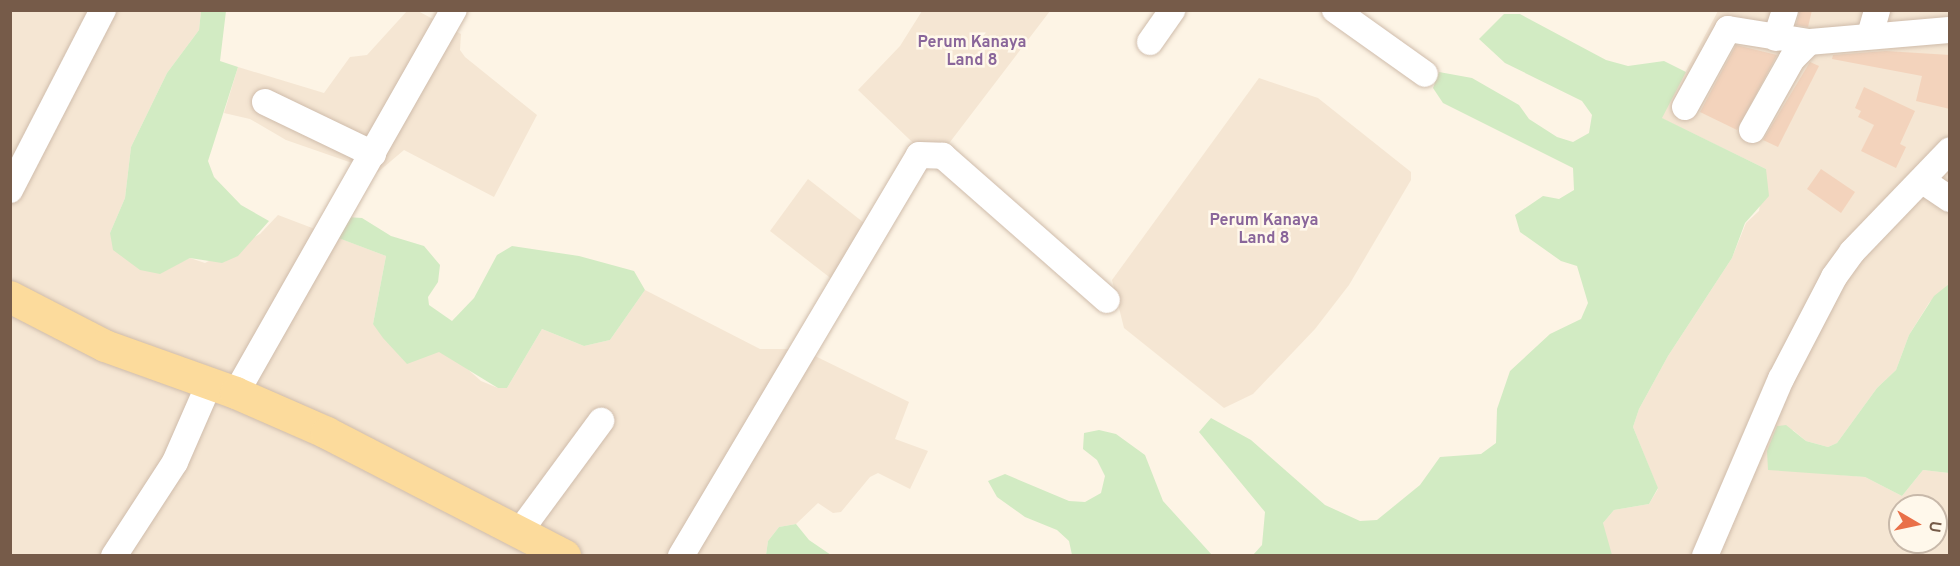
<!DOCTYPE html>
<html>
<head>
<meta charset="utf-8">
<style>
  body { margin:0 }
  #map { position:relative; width:1960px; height:566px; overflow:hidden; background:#fdf4e5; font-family:Overpass,sans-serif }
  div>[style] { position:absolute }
  .residential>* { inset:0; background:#f5e6d3 }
  .green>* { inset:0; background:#d2ebc3 }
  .building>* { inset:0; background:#f3d3bc }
  .roads { filter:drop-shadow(0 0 2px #cfbcab) drop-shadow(0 0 2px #cfbcab) }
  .minor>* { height:26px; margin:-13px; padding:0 13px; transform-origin:13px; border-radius:13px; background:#fff }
  .major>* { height:32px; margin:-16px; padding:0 16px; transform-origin:16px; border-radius:16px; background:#fcdb9c }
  span { translate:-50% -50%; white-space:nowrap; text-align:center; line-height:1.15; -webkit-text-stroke:5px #fff8eb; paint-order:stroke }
  .neighbourhood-label { font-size:16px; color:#89659a; font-weight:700 }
  .frame { position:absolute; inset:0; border:12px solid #765b49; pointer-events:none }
  .north { position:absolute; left:1888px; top:494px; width:60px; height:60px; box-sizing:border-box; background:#fff8eb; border:2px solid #c8b9aa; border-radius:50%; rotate:99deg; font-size:16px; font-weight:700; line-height:24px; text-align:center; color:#765b49 }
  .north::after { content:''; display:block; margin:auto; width:21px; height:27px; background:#e97048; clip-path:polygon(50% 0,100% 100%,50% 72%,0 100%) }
</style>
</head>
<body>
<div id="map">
  <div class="residential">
    <i style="clip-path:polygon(416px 10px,461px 34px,460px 50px,465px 57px,537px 115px,494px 197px,404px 150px,378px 172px,286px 140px,250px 119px,224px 113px,238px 67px,324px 93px,350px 57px,367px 55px,407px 11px)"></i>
    <i style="clip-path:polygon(10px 11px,201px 11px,199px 30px,167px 73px,131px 147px,125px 198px,110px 233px,175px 265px,190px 258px,205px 263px,260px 234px,278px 215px,386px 256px,373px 324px,455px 358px,481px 381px,498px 388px,507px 388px,542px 329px,584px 346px,610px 340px,645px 290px,760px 349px,791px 349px,813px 355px,909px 402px,895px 439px,928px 451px,910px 489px,878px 473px,870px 477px,841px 512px,833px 513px,818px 503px,796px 524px,779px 527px,768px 541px,766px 555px,11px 555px)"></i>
    <i style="clip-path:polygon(922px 11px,1050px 11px,934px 163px,858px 90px,900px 46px)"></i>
    <i style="clip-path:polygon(evenodd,1718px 11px,1949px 11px,1949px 284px,1929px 303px,1909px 335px,1896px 370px,1877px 388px,1837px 443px,1828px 447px,1806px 441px,1793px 430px,1768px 469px,1865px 477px,1902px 496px,1923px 470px,1949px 473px,1949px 555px,1612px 555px,1604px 540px,1603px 523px,1614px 510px,1649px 504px,1658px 489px,1633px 427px,1639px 409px,1668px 356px,1732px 258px,1746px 223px,1759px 211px,1766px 169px,1661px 118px,1718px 11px,1900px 506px,1936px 506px,1936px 542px,1900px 542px,1900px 506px)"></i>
    <i style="clip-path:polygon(1259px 78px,1318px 98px,1411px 172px,1411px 180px,1349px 285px,1315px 329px,1253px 394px,1224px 408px,1124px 328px,1112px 280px)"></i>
    <i style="clip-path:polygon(808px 179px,877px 233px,842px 287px,770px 231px)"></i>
  </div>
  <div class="green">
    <i style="clip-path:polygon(201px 11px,226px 11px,220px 61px,238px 67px,208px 161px,214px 177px,241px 205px,269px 221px,238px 256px,222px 263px,190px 258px,160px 274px,140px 270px,113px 250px,110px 233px,125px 198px,131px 147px,167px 73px,199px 30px)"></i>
    <i style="clip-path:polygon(1504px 14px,1520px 14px,1606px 60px,1628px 66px,1664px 61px,1686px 72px,1662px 118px,1766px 169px,1769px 196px,1745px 223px,1732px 258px,1668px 356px,1639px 409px,1633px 427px,1658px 488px,1649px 504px,1614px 510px,1603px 523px,1612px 555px,1253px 555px,1262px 545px,1265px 512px,1199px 432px,1211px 418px,1251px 440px,1325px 505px,1360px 521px,1377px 520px,1420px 485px,1440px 457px,1481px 454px,1496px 443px,1497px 409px,1510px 371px,1550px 334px,1581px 319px,1588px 303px,1577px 266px,1561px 261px,1520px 232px,1515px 215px,1543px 196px,1559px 199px,1574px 190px,1573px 168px,1443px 103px,1433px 88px,1439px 72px,1472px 78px,1519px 105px,1529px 119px,1557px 137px,1573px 142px,1589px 133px,1592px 115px,1582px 101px,1505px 63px,1479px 39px)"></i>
    <i style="clip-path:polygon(347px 217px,362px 218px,391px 236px,424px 246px,440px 265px,438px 282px,428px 297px,429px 305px,452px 321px,474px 298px,497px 255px,512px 246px,579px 256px,634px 271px,645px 290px,610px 340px,584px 346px,542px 329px,507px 388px,498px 388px,439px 352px,407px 364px,383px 338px,373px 324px,386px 256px,333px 236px)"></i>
    <i style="clip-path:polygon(1949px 284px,1949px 473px,1923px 470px,1902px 496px,1865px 477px,1768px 470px,1767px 451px,1777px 426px,1786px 425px,1806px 441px,1828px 447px,1837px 443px,1877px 388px,1896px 370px,1909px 335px,1934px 296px)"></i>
    <i style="clip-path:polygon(1099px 430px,1116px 434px,1145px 455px,1163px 501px,1212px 555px,1072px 555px,1069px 541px,1057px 530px,1025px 517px,997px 497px,988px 481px,1005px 474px,1069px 501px,1085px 502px,1101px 493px,1105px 476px,1097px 460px,1083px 449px,1084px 433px)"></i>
    <i style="clip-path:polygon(796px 524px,809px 540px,831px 555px,766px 555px,768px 541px,779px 527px)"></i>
  </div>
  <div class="building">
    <i style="clip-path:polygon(1800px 10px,1812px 10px,1808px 27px,1796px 25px)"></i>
    <i style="clip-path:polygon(1736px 45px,1777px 55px,1737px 130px,1700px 112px)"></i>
    <i style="clip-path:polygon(1886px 51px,1950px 55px,1950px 109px,1916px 101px,1922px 76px,1832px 59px,1833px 55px)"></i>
    <i style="clip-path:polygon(1810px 62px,1819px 66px,1778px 147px,1763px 140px)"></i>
    <i style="clip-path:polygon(1864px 87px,1915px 111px,1900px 144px,1906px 147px,1896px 168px,1861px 151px,1874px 125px,1858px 117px,1861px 111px,1855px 108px)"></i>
    <i style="clip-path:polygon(1821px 169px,1855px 192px,1841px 213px,1807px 189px)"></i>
  </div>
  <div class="roads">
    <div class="minor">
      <i style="left:1335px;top:10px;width:110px;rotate:35.4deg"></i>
      <i style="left:1870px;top:35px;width:26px;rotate:-74deg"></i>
      <i style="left:1776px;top:38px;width:29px;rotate:-72deg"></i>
      <i style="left:1150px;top:42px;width:39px;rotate:-55deg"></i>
      <i style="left:265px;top:102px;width:120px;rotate:25.7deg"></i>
      <i style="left:1685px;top:107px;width:89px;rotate:-61.1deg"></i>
      <i style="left:1728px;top:29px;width:82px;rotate:9.1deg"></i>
      <i style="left:1752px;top:130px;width:81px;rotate:-60.6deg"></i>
      <i style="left:1792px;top:59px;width:24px;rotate:-45deg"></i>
      <i style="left:1809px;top:42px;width:142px;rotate:-4.9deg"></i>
      <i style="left:1923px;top:181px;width:32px;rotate:34deg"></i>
      <i style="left:10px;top:190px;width:203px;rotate:-62.7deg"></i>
      <i style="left:236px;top:393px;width:441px;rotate:-60.4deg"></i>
      <i style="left:520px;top:531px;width:137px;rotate:-53.6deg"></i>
      <i style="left:114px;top:556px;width:112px;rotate:-57deg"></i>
      <i style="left:175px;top:462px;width:85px;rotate:-66.4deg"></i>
      <i style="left:681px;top:556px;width:466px;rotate:-59.3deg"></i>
      <i style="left:919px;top:155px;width:24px;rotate:2deg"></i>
      <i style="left:943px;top:156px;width:218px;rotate:41.3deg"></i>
      <i style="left:1705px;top:556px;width:193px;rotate:-66.8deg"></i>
      <i style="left:1781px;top:379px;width:115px;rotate:-62.5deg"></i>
      <i style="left:1834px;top:277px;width:31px;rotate:-54deg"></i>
      <i style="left:1852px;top:252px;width:141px;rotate:-46.1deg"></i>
    </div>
    <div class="major">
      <i style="left:10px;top:297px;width:107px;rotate:27.3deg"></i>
      <i style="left:105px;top:346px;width:139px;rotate:19.7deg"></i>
      <i style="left:236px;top:393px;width:99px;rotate:23.7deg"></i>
      <i style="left:327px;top:433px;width:268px;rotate:27.3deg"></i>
    </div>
  </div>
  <div class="neighbourhood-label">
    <span style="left:972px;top:52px">Perum Kanaya<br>Land 8</span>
    <span style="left:1264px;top:230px">Perum Kanaya<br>Land 8</span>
  </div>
  <div class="frame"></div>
  <div class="north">U</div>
</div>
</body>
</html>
